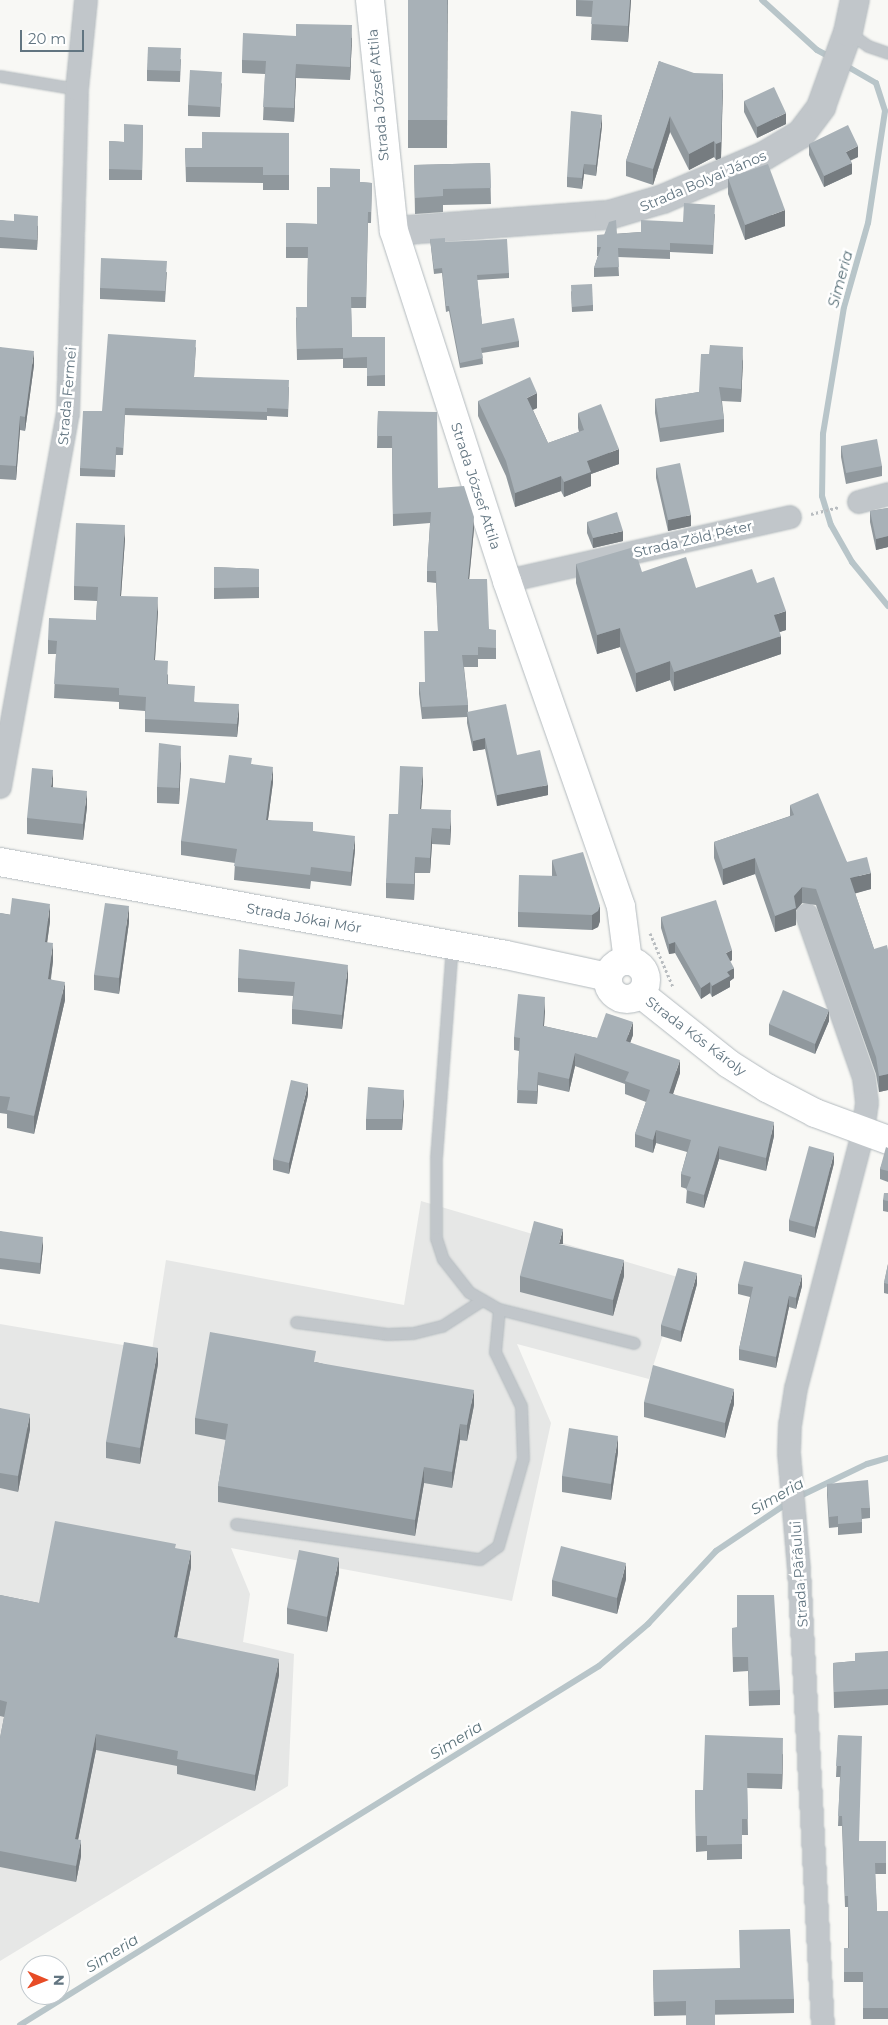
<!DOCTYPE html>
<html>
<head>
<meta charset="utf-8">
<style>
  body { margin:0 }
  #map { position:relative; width:888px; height:2025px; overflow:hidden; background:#f8f8f5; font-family:Montserrat,sans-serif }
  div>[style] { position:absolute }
  .built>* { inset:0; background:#e6e7e6 }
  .stream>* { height:6px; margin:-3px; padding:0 3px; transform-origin:3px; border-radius:3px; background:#b8c5c9 }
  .path>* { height:3px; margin-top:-1.5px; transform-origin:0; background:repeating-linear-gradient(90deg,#b9bdc0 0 2.5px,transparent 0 5px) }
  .roads { filter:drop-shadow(0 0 1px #b3babe) drop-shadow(0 0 1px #b3babe) }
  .service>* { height:11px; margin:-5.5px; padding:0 5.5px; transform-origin:5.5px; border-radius:5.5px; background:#c1c6ca }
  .minor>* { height:22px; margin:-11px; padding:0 11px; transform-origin:11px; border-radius:11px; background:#c1c6ca }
  .tertiary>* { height:28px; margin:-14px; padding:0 14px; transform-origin:14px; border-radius:14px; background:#c1c6ca }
  .secondary>* { height:28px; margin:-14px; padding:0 14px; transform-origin:14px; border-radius:14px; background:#fff }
  .primary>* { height:28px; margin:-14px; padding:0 14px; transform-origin:14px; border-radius:14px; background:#fff }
  .primary>.ring { margin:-14px; padding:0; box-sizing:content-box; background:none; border:28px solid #fff; border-radius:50% }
  .wall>* { inset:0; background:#90989d }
  .shaded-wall>* { inset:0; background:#767c80 }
  .building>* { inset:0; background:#a8b1b7 }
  span { translate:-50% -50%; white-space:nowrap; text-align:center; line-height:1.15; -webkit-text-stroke:5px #fff; paint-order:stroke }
  .street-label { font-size:14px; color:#627581 }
  .water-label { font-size:15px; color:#5d747c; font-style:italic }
  .north { position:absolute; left:20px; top:1955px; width:50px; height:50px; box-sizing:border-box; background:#fff; border:1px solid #c0c8cd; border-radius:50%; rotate:91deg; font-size:14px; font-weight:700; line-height:20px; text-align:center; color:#627581 }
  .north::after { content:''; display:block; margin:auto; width:18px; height:22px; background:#e74c26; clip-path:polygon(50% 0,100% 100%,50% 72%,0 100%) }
  .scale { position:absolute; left:20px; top:30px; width:64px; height:22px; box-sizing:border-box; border:2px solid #627581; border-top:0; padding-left:6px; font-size:15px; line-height:18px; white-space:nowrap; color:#627581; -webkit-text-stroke:4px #fff; paint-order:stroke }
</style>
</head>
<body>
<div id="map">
  <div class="built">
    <i style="clip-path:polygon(421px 1201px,681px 1278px,649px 1379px,517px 1344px,551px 1423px,512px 1601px,231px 1548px,250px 1594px,243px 1642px,294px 1654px,288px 1786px,0 1961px,0 1324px,152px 1350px,166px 1260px,404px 1305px)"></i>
  </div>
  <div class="stream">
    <i style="left:762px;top:0;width:74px;rotate:42.3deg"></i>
    <i style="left:817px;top:50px;width:17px;rotate:28deg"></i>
    <i style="left:843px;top:64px;width:38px;rotate:30deg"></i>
    <i style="left:876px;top:83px;width:29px;rotate:72deg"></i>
    <i style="left:885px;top:111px;width:113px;rotate:98.6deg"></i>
    <i style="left:868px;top:223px;width:87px;rotate:105.9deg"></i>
    <i style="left:844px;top:307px;width:129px;rotate:99.4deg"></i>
    <i style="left:823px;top:434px;width:62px;rotate:90.9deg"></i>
    <i style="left:822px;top:496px;width:30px;rotate:73deg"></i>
    <i style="left:831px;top:525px;width:43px;rotate:60.4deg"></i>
    <i style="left:852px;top:562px;width:57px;rotate:50.7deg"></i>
    <i style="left:798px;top:1497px;width:76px;rotate:-25.6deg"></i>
    <i style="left:867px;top:1464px;width:22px;rotate:-16deg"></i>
    <i style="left:20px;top:2025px;width:681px;rotate:-31.8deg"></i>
    <i style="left:599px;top:1666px;width:65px;rotate:-40.6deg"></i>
    <i style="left:648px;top:1624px;width:100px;rotate:-47deg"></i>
    <i style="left:716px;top:1551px;width:88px;rotate:-33.9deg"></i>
  </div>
  <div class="path">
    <i style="left:811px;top:514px;width:29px;rotate:-14deg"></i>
    <i style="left:650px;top:933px;width:59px;rotate:66.9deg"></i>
  </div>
  <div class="roads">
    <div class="service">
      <i style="left:848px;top:32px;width:24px;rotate:35deg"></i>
      <i style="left:868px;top:46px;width:21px;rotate:19deg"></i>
      <i style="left:0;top:76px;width:78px;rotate:9.6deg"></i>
      <i style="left:452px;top:945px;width:214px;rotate:94.3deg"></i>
      <i style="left:436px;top:1158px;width:80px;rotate:90deg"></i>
      <i style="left:436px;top:1238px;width:22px;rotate:72deg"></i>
      <i style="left:443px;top:1259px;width:42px;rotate:51.8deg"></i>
      <i style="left:469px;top:1292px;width:34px;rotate:30deg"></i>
      <i style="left:499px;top:1309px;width:139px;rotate:14.1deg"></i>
      <i style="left:296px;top:1322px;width:92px;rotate:7.5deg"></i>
      <i style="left:387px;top:1334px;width:26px;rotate:-2deg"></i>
      <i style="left:413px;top:1333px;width:30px;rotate:-14deg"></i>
      <i style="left:442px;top:1326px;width:48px;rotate:-33deg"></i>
      <i style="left:236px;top:1524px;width:246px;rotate:8.2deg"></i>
      <i style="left:480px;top:1559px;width:22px;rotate:-36deg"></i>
      <i style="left:498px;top:1546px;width:91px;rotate:-74.1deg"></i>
      <i style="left:523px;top:1458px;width:52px;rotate:-92.2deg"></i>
      <i style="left:521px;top:1406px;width:60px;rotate:-115.7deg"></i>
      <i style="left:495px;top:1352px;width:43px;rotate:-84.7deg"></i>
    </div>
    <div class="minor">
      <i style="left:859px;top:502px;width:30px;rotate:-15deg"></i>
      <i style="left:507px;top:581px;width:290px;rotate:-12.7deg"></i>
      <i style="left:0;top:787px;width:379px;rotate:-79.7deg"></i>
      <i style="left:68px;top:414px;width:325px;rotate:-88.4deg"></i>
      <i style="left:77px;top:89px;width:89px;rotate:-84.2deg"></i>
      <i style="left:807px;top:915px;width:173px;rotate:70.7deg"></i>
      <i style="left:864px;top:1078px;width:25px;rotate:83deg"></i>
      <i style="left:867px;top:1103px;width:30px;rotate:98deg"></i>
      <i style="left:863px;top:1133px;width:264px;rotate:104.7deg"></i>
      <i style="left:796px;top:1388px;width:36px;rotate:99deg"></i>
      <i style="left:790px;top:1424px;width:29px;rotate:92deg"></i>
      <i style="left:789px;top:1453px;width:117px;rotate:85.1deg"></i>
      <i style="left:799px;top:1570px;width:456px;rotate:87deg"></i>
    </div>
    <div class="tertiary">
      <i style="left:394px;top:231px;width:216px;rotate:-4.3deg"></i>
      <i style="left:609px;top:215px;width:56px;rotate:-16.5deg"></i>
      <i style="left:663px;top:199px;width:110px;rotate:-23.1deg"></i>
      <i style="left:764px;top:156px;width:43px;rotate:-30.7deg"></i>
      <i style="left:801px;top:134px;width:34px;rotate:-53deg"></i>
      <i style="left:821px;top:107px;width:80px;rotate:-70.2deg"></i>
      <i style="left:848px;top:32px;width:33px;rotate:-78deg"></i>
    </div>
    <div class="secondary">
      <i style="left:0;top:862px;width:514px;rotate:10.41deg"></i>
      <i style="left:506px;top:955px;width:104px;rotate:12.2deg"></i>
    </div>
    <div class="primary">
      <i style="left:370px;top:0;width:232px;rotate:84.1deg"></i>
      <i style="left:394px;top:231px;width:368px;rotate:72.1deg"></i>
      <i style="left:507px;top:581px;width:345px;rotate:70.7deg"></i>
      <i style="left:621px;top:907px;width:54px;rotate:82.6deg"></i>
      <i class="ring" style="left:608px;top:961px;width:10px;height:10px"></i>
      <i style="left:641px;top:994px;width:112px;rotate:38.5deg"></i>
      <i style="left:729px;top:1064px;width:45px;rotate:32.3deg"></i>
      <i style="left:767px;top:1088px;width:54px;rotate:27.5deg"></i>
      <i style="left:815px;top:1113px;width:78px;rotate:20.3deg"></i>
    </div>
  </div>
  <div class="wall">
    <i style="clip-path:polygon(408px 0,448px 0,447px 148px,408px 148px)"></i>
    <i style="clip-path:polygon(576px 0,631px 0,628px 42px,591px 40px,592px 17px,576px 16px)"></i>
    <i style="clip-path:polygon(352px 38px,350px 80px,296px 78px,294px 122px,263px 120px,265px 74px,242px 73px,242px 60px)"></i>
    <i style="clip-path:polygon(181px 59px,180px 82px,147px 81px,147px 70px)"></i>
    <i style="clip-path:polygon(659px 61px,723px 90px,721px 158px,716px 160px,714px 157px,689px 170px,670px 132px,653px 185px,626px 176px,626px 161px)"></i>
    <i style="clip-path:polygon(222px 83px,220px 117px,188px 116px,188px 105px)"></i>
    <i style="clip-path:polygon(744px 101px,786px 124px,757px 138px,744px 112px)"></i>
    <i style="clip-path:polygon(143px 125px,142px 180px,109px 180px,109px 141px,124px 142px)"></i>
    <i style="clip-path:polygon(602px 126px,596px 176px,584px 174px,582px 189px,567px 187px,567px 177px)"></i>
    <i style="clip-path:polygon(289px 133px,289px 190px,263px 190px,263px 183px,186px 182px,185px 148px,202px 148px)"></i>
    <i style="clip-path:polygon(809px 144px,858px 157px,850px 161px,852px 174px,824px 187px,809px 155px)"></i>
    <i style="clip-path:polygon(490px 163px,491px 204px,443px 205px,443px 212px,415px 214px,414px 165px)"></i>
    <i style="clip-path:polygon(728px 178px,785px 226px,745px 240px,728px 194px)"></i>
    <i style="clip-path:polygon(360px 182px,372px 183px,371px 223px,368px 223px,366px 308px,351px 308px,352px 337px,385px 337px,385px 386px,367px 386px,367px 368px,343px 368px,343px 359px,297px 360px,296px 318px,307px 307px,308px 258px,286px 258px,286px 223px,317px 224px,330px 187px)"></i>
    <i style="clip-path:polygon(715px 214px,713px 254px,670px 252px,670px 259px,618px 257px,619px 276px,594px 277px,594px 268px,598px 256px,597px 256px,597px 235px,641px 232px)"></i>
    <i style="clip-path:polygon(0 220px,38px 226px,37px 250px,0 248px)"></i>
    <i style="clip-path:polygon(430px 239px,445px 242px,509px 273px,509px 278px,477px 280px,482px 324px,519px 341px,519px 347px,482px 353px,483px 364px,460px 368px,449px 311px,446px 312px,442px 273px,434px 274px)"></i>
    <i style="clip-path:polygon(167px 272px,165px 302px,100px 299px,100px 288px)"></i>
    <i style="clip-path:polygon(571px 291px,593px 305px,593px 311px,572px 312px)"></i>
    <i style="clip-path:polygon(0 347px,34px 365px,25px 431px,20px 430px,16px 480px,0 479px)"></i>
    <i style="clip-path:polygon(196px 347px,194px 377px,289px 387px,288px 417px,267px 416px,267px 420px,125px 415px,123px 455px,116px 455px,115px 477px,80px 476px,80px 468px,102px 411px)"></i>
    <i style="clip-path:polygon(743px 360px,741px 402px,722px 401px,724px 419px,724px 432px,660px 442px,655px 413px,655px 399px,699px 392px)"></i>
    <i style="clip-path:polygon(478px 401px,537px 408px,533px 410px,548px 443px,579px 432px,578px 428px,578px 413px,619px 464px,591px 474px,591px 486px,564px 497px,561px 491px,515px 507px,506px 476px,478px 416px)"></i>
    <i style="clip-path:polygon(378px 411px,438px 488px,474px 529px,469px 579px,489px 629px,496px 642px,496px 659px,478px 659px,478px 667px,464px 667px,468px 705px,468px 712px,517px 755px,548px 795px,497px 806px,485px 749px,473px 751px,467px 723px,467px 717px,422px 719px,419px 694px,419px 682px,425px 682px,438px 631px,436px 583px,427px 582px,427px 571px,430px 523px,393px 526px,392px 448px,377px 448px)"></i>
    <i style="clip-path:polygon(841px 446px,882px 466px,882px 476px,846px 484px,841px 457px)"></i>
    <i style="clip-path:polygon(656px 468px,691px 526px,668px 531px,656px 478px)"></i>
    <i style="clip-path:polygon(888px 508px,888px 547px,876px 550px,870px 522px,870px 511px)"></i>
    <i style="clip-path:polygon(587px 522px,623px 541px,593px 548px,587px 533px)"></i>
    <i style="clip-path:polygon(125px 539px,121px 596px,158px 611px,155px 660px,168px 675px,168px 684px,195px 702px,239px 718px,237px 737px,145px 732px,145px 711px,119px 709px,119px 702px,54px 698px,56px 654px,48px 654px,48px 640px,96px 620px,97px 601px,74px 600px,74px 586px)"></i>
    <i style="clip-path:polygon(576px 564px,642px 572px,696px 588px,757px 583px,786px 630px,779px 632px,781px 654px,674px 691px,670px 680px,636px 692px,620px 647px,597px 654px,576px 583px)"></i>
    <i style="clip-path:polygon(214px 567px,259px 569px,259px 598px,214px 599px)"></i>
    <i style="clip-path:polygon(181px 762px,179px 804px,157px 803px,157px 787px)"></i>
    <i style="clip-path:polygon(252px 764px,273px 782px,268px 820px,313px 831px,355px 850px,351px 886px,311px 881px,310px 889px,234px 880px,235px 863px,181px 855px,181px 841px,225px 783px)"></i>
    <i style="clip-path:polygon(423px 783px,421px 809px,451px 826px,450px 845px,432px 844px,430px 873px,415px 873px,414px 900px,386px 898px,386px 883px,398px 814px)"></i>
    <i style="clip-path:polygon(52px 787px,87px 807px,83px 840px,27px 834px,27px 818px)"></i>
    <i style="clip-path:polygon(790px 805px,847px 862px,871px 889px,855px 893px,874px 949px,888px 950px,888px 1090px,879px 1092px,876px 1074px,816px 905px,802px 903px,796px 910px,796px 925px,775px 932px,755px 874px,723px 885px,714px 858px,714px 842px,790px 816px)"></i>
    <i style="clip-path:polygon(552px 860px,600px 921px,598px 927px,592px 930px,518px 927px,518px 912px,552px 876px)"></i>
    <i style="clip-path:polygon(0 913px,50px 921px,47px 942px,53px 961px,51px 979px,65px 1000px,34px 1134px,7px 1128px,7px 1114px,0 1113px)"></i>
    <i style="clip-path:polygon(661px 917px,732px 960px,730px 961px,734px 978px,730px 981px,730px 987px,712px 997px,710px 993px,701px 999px,675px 953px,669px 954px,661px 928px)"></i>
    <i style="clip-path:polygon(129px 922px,119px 994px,94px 990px,94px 975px)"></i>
    <i style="clip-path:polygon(238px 978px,348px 979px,342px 1029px,292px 1024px,292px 1009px,293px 996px,238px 992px)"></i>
    <i style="clip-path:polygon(545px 1010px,544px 1026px,597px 1038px,633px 1035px,630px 1043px,680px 1073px,673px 1094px,774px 1136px,766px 1171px,719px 1159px,704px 1208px,686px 1203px,687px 1189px,681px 1187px,681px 1174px,687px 1152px,656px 1143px,653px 1153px,635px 1147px,635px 1134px,646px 1102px,625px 1094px,625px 1084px,575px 1066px,569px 1092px,538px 1085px,537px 1104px,517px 1103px,519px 1051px,514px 1050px,514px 1037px)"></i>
    <i style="clip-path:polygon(829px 1021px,815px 1054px,769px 1035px,769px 1024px)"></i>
    <i style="clip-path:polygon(308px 1095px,289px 1174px,273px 1170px,273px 1159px)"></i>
    <i style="clip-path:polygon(404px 1100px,402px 1130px,366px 1130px,366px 1119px)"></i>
    <i style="clip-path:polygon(888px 1148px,888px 1182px,880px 1179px,880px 1169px)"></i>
    <i style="clip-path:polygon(834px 1163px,815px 1238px,789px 1231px,789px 1220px)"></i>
    <i style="clip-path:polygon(888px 1193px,888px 1212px,883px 1211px,883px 1200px)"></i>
    <i style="clip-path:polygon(0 1231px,43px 1247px,40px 1274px,0 1269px)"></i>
    <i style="clip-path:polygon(563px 1245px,624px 1276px,613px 1316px,520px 1292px,520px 1276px)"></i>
    <i style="clip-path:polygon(888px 1264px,888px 1294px,884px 1293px,884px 1283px)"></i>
    <i style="clip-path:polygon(697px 1284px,681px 1342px,661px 1336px,661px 1325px)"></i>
    <i style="clip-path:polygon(738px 1284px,802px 1286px,796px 1309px,789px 1307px,776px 1368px,739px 1360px,739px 1349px,750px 1297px,738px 1294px)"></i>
    <i style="clip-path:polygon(316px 1362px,474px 1405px,467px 1441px,460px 1440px,452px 1488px,424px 1483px,415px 1536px,218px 1502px,218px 1486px,226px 1440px,195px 1434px,195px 1418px)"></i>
    <i style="clip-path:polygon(158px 1364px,140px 1464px,106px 1458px,106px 1442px)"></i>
    <i style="clip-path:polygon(644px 1402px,734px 1404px,725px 1438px,644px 1417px)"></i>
    <i style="clip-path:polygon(0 1408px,30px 1429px,18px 1492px,0 1488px)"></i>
    <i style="clip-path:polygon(618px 1452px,611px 1500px,562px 1492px,562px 1476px)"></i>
    <i style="clip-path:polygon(827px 1484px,870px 1508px,870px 1518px,862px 1519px,862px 1533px,838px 1535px,838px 1527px,829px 1528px,827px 1495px)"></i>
    <i style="clip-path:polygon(176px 1549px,191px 1567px,177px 1638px,279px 1675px,255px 1791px,177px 1774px,177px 1766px,96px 1750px,78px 1840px,81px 1856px,76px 1882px,0 1867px,0 1738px,4px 1717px,0 1716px,0 1595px,39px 1603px)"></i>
    <i style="clip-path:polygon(339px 1573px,327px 1632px,287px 1624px,287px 1608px)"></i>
    <i style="clip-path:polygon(626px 1579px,617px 1614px,552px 1596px,552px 1580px)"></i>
    <i style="clip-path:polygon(732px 1628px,780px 1690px,780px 1705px,749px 1706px,748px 1671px,733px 1672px)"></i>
    <i style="clip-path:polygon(888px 1651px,888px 1705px,834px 1708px,833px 1663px,855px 1661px)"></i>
    <i style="clip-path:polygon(838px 1735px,859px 1841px,886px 1841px,886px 1874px,875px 1874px,877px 1911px,888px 1911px,888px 2019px,863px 2019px,863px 1982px,844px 1982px,844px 1948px,848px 1948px,848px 1907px,845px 1907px,842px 1826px,838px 1826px,840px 1777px,836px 1777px)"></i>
    <i style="clip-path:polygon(783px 1754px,782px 1789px,747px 1788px,748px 1835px,742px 1835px,742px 1859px,707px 1860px,707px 1851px,696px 1852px,695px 1790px,703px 1790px)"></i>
    <i style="clip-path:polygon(653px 1970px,794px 1999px,794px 2013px,654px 2016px)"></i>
  </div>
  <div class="shaded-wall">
    <i style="clip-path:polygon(630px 0,631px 0,628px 42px,628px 26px)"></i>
    <i style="clip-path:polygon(352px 25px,352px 38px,350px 80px,350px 67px)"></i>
    <i style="clip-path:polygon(296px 64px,296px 78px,294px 122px,294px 108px)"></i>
    <i style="clip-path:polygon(723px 74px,721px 158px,716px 160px,716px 144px)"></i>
    <i style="clip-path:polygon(786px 113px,786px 124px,757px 138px,757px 127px)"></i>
    <i style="clip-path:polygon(602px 115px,602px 126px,596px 176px,596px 165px)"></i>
    <i style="clip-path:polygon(670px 116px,670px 132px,653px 185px,653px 169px)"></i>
    <i style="clip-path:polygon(714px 141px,714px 157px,689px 170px,689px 154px)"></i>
    <i style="clip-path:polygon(858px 146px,858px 157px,846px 162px,846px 152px)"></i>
    <i style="clip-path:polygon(852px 163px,852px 174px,824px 187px,824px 176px)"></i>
    <i style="clip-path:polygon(584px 164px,584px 174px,582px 189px,582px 178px)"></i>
    <i style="clip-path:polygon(785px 210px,785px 226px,745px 240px,745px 225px)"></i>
    <i style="clip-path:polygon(38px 216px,38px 226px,37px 250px,37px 240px)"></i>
    <i style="clip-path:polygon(743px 347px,743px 360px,741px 402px,741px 389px)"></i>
    <i style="clip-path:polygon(34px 351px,34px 365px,25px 431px,25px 417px)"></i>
    <i style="clip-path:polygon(537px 393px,537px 408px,527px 412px,527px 398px)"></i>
    <i style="clip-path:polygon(20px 416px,20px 430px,16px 480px,16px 466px)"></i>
    <i style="clip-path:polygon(619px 449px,619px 464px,591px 474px,591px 486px,564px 497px,564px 482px,587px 461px)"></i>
    <i style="clip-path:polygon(561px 476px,561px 491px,515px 507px,515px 493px)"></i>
    <i style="clip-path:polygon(691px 515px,691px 526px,668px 531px,668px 520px)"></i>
    <i style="clip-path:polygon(474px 517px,474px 529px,468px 591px,468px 579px)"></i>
    <i style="clip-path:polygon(125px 525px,125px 539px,120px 610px,120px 596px)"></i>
    <i style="clip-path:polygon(623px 531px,623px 541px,593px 548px,593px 538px)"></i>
    <i style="clip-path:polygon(888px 536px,888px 547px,876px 550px,876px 539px)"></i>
    <i style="clip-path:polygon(158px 597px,158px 611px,154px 674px,154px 660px)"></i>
    <i style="clip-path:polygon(786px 611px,786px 630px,774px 634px,774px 615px)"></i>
    <i style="clip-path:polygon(620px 628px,620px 647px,597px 654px,597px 635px)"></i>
    <i style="clip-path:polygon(781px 636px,781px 654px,674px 691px,674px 672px)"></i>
    <i style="clip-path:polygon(670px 661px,670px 680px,636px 692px,636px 673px)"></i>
    <i style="clip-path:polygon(239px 704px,239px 718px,237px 737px,237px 724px)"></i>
    <i style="clip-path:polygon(485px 738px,485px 749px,473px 751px,473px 741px)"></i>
    <i style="clip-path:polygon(181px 746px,181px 762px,179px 804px,179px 788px)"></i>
    <i style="clip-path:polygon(273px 767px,273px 782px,266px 834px,266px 820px)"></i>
    <i style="clip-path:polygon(423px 767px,423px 783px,420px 825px,420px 809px)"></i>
    <i style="clip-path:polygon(53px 770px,53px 786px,51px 803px,51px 787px)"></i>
    <i style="clip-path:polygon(548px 785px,548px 795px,497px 806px,497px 795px)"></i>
    <i style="clip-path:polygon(87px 791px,87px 807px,83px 840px,83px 824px)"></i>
    <i style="clip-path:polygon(451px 810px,451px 826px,450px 845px,450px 829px)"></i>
    <i style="clip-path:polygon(432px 828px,432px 844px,430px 873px,430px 858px)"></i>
    <i style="clip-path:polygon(355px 836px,355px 850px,351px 886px,351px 872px)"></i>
    <i style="clip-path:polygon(415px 857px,415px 873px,414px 900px,414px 884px)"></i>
    <i style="clip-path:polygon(755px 858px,755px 874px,723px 885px,723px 869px)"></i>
    <i style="clip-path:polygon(871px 873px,871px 889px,850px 895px,850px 878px)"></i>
    <i style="clip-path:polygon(802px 887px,802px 903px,796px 910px,796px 925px,775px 932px,775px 916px)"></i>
    <i style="clip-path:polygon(50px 904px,50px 921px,45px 959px,45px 942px)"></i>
    <i style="clip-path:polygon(129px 906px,129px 922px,119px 994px,119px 978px)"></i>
    <i style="clip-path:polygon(600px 906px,600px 921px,598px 927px,592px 930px,592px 915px)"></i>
    <i style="clip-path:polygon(675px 942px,675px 953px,669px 954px,669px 944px)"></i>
    <i style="clip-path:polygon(53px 943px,53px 961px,48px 996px,48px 979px)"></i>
    <i style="clip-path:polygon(732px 950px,732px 960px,726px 964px,726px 953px)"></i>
    <i style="clip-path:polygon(348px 965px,348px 979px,342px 1029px,342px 1015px)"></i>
    <i style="clip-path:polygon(734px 968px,734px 978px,730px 981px,730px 987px,712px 997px,712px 986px,727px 972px)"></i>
    <i style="clip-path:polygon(65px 982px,65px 1000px,34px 1134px,34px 1116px)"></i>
    <i style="clip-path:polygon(710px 982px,710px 993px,701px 999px,701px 988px)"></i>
    <i style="clip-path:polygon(545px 997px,545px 1010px,543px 1039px,543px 1026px)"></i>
    <i style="clip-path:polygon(829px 1010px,829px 1021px,815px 1054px,815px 1044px)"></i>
    <i style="clip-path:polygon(633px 1022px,633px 1035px,626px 1054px,626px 1041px)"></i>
    <i style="clip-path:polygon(575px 1053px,575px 1066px,569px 1092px,569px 1079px)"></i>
    <i style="clip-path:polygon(680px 1060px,680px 1073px,669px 1106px,669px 1093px)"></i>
    <i style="clip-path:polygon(538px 1072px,538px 1085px,537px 1104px,537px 1091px)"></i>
    <i style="clip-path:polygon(888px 1074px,888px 1090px,879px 1092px,879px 1076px)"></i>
    <i style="clip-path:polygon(308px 1084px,308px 1095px,289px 1174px,289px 1163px)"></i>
    <i style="clip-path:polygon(404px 1090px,404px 1100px,402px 1130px,402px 1119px)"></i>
    <i style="clip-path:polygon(774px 1122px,774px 1136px,766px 1171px,766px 1158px)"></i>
    <i style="clip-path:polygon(656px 1130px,656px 1143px,653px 1153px,653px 1140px)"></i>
    <i style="clip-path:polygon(719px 1146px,719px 1159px,704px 1208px,704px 1195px)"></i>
    <i style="clip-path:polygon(834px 1153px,834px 1163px,815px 1238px,815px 1227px)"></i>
    <i style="clip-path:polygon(563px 1229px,563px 1244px,559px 1244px)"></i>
    <i style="clip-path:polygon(43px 1237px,43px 1247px,40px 1274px,40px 1263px)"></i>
    <i style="clip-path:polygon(624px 1260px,624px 1276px,613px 1316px,613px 1300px)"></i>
    <i style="clip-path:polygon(697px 1273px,697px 1284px,681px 1342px,681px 1331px)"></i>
    <i style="clip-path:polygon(802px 1275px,802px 1286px,796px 1309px,796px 1298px)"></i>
    <i style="clip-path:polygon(789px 1296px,789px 1307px,776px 1368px,776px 1357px)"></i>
    <i style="clip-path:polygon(158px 1348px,158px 1364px,140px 1464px,140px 1448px)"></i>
    <i style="clip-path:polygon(734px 1389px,734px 1404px,725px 1438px,725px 1423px)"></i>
    <i style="clip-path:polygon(474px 1390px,474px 1405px,467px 1441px,467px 1425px)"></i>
    <i style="clip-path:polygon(30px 1414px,30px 1429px,18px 1492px,18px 1476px)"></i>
    <i style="clip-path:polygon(460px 1424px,460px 1440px,452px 1488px,452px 1472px)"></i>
    <i style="clip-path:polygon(618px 1436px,618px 1452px,611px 1500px,611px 1484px)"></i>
    <i style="clip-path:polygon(424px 1467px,424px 1483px,415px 1536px,415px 1520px)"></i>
    <i style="clip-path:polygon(191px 1551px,191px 1567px,174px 1653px,174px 1637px)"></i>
    <i style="clip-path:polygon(339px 1558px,339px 1573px,327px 1632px,327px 1617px)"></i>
    <i style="clip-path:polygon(626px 1563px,626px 1579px,617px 1614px,617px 1598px)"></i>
    <i style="clip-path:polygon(279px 1659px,279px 1675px,255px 1791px,255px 1775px)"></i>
    <i style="clip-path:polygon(96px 1734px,96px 1750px,75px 1855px,75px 1839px)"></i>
    <i style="clip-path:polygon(783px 1738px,783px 1754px,782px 1789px,782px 1774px)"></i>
    <i style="clip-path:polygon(81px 1840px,81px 1856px,76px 1882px,76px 1866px)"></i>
  </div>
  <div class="building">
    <i style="clip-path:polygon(408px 0,447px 0,447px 120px,408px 120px)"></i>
    <i style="clip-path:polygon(576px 0,630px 0,628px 26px,591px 24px,593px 1px)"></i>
    <i style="clip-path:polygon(296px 24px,352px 25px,350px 67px,296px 64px,294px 108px,263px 107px,266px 61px,242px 60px,243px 33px,296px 36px)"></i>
    <i style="clip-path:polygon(148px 47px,181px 48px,180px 71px,147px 70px)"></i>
    <i style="clip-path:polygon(659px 61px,694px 73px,723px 74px,721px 142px,716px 144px,714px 141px,689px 154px,670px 116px,653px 169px,626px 161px)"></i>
    <i style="clip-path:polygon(190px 70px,222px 72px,220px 107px,188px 105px)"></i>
    <i style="clip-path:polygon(774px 87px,786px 113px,757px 127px,744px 101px)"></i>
    <i style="clip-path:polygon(571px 111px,602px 115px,596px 165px,584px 164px,582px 178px,567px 177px)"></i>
    <i style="clip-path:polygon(124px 124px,143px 125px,142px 170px,109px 169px,109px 141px,124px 142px)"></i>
    <i style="clip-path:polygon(848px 125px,858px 146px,846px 152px,852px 163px,824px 176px,809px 144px)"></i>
    <i style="clip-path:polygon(202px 132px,289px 133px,289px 175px,263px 175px,263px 167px,186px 167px,185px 148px,202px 148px)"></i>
    <i style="clip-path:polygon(490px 163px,491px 188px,443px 189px,443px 196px,415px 198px,414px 165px)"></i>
    <i style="clip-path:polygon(768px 164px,785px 210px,745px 225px,728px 178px)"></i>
    <i style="clip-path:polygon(330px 168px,360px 169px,360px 182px,372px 183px,371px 212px,368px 212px,366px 297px,351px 297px,352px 337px,385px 337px,385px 375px,367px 376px,367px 357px,343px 358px,343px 348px,297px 349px,296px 307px,307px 307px,308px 247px,286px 247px,286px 223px,317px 224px,317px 187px,330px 187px)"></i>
    <i style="clip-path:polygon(684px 203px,715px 205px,713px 245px,670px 243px,670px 250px,618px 248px,619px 267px,594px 268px,601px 247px,597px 247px,597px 235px,604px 235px,609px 222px,616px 220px,617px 234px,641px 232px,641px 220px,683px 222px)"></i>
    <i style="clip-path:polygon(14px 214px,38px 216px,37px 240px,0 237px,0 220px,14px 221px)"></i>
    <i style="clip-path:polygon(445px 238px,445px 242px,507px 239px,509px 273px,477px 275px,482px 324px,514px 318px,519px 341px,481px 348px,483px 358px,460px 363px,449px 306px,446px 306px,442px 268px,434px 269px,430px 239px)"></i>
    <i style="clip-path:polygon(101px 258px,167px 261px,165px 291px,100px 288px)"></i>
    <i style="clip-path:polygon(592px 284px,593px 305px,572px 307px,571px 285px)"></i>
    <i style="clip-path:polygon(108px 334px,196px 340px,194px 377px,289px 380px,288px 409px,267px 408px,267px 412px,125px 408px,123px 448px,116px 447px,115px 470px,80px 468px,83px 411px,102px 411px)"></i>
    <i style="clip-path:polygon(710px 345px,743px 347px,741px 389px,719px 387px,724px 419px,660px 428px,655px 399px,699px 392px,701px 354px,709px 354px)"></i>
    <i style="clip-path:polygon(0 347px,34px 351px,25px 417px,20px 416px,16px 466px,0 465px)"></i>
    <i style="clip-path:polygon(530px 377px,537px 393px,527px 398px,548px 443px,584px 430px,578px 413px,601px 404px,619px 449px,587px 461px,591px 472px,564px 482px,561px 476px,515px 493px,506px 461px,478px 401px)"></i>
    <i style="clip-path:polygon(378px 411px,437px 412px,438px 488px,464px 486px,474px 517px,468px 579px,487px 579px,489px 629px,496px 630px,496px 648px,478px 647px,478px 655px,462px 655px,468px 705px,422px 707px,419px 682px,425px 682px,424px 631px,438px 631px,436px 571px,427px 571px,431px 512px,393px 514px,392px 436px,377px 436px)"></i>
    <i style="clip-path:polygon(877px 439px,882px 466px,846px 473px,841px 446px)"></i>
    <i style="clip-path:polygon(680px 463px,691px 515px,668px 520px,656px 468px)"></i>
    <i style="clip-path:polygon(888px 508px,888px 536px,876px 539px,870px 511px)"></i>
    <i style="clip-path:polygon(617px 512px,623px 531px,593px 538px,587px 522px)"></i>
    <i style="clip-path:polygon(76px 523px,125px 525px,120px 596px,158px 597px,154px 660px,168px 661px,167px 684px,195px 686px,194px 702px,239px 704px,237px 724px,145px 719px,146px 697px,119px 695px,119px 688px,54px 684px,57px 641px,48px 640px,49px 618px,96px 620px,98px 587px,74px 586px)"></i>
    <i style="clip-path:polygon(634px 547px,642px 572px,686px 557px,696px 588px,752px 569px,757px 583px,774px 577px,786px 611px,774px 615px,781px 636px,674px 672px,670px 661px,636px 673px,620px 628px,597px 635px,576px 564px)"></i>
    <i style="clip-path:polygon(214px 567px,259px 569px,259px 587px,214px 588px)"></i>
    <i style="clip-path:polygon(506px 704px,517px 755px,540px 750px,548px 785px,497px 795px,485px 738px,473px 741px,467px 712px)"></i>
    <i style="clip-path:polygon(159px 743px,181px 746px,179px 788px,157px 787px)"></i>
    <i style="clip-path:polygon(229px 755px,252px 758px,251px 764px,273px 767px,266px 820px,313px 822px,313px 831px,355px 836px,351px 872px,311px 867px,310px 875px,234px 866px,237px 849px,181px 841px,190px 778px,225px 783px)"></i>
    <i style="clip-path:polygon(400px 766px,423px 767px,420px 809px,451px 810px,450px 829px,432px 828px,430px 858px,415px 857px,414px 884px,386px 883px,389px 814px,398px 814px)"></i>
    <i style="clip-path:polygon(32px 768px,53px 770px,51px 787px,87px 791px,83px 824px,27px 818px)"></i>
    <i style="clip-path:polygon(818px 793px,847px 862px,867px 857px,871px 873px,850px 878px,874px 949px,887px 945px,888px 950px,888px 1074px,879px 1076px,876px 1057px,816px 889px,802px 887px,794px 896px,796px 908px,775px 916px,755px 858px,723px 869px,714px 842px,794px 815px,790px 805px)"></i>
    <i style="clip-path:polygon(583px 852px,600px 906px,598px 911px,592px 915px,518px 912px,519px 875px,557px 876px,552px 860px)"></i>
    <i style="clip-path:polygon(12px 898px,50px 904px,45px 942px,53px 943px,48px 979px,65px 982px,34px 1116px,7px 1110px,10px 1097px,0 1096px,0 913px,10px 915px)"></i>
    <i style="clip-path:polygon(716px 900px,732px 950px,726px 953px,734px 968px,727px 972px,730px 976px,712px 986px,710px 982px,701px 988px,675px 942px,669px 944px,661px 917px)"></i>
    <i style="clip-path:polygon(105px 903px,129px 906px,119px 978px,94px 975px)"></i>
    <i style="clip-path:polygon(239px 949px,348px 965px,342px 1015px,292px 1009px,295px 982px,238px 978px)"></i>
    <i style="clip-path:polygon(783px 990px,829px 1010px,815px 1044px,769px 1024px)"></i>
    <i style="clip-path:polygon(518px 994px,545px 997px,543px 1026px,597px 1038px,606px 1013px,633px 1022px,626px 1041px,680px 1060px,669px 1093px,774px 1122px,766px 1158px,719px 1146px,704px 1195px,686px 1190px,691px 1177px,681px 1174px,691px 1140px,656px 1130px,653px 1140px,635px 1134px,650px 1090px,625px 1081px,629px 1072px,575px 1053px,569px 1079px,538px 1072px,537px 1091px,517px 1090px,520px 1038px,514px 1037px)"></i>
    <i style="clip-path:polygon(291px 1080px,308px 1084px,289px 1163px,273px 1159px)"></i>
    <i style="clip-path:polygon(368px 1087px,404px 1090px,402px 1119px,366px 1119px)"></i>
    <i style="clip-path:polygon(809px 1146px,834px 1153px,815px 1227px,789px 1220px)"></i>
    <i style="clip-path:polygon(886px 1147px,888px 1148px,888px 1171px,880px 1169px)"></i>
    <i style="clip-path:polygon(884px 1193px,888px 1193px,888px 1201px,883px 1200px)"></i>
    <i style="clip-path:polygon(534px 1221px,563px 1229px,559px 1244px,624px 1260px,613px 1300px,520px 1276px)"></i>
    <i style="clip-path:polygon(0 1231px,43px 1237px,40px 1263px,0 1258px)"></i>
    <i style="clip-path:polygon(744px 1261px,802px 1275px,796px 1298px,789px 1296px,776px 1357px,739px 1349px,753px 1287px,738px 1284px)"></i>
    <i style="clip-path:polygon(888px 1264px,888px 1284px,884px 1283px)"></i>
    <i style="clip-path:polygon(678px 1268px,697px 1273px,681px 1331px,661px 1325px)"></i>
    <i style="clip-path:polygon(210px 1332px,316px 1351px,314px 1362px,474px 1390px,467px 1425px,460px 1424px,452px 1472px,424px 1467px,415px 1520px,218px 1486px,228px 1424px,195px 1418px)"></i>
    <i style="clip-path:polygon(124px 1342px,158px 1348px,140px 1448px,106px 1442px)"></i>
    <i style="clip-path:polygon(653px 1365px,734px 1389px,725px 1423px,644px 1402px)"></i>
    <i style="clip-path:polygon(0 1408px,30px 1414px,18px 1476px,0 1473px)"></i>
    <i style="clip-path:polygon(569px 1428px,618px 1436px,611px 1484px,562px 1476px)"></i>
    <i style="clip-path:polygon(868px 1480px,870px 1508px,861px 1508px,862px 1522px,838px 1524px,838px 1516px,829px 1517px,827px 1484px)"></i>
    <i style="clip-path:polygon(55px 1521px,176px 1544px,175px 1548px,191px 1551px,174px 1637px,279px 1659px,255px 1775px,177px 1759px,178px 1751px,96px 1734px,75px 1839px,81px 1840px,76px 1866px,0 1851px,0 1738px,7px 1702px,0 1700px,0 1595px,39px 1603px)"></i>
    <i style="clip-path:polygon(561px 1546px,626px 1563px,617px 1598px,552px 1580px)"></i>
    <i style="clip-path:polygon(299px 1550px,339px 1558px,327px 1617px,287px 1608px)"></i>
    <i style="clip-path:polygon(737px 1595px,774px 1595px,780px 1690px,749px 1691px,748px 1657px,733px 1657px,732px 1628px,737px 1627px)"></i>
    <i style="clip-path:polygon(888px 1651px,888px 1689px,834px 1692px,833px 1663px,855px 1661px,855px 1653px)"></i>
    <i style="clip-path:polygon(705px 1735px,783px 1738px,782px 1774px,747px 1773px,748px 1819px,742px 1819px,742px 1844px,707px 1845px,707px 1836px,696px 1836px,695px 1790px,703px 1790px)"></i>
    <i style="clip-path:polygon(838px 1735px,862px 1736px,859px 1841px,886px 1841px,886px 1863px,875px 1863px,877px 1911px,888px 1911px,888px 2008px,863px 2008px,863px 1972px,844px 1972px,844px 1948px,849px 1948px,848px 1896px,845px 1896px,842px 1816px,838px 1816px,841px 1766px,836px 1766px)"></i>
    <i style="clip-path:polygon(790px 1929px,794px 1999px,715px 2000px,715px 2025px,686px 2025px,686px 2001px,654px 2002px,653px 1970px,740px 1968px,739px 1930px)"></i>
  </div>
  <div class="street-label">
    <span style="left:378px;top:95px;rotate:-95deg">Strada József Attila</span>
    <span style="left:703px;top:181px;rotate:-23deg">Strada Bolyai János</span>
    <span style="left:67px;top:396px;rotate:-85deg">Strada Fermei</span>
    <span style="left:476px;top:486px;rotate:72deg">Strada József Attila</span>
    <span style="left:693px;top:539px;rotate:-13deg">Strada Zöld Péter</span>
    <span style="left:304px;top:918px;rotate:10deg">Strada Jókai Mór</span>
    <span style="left:696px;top:1036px;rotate:37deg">Strada Kós Károly</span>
    <span style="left:799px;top:1574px;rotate:-94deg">Strada Pârâului</span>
  </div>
  <div class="water-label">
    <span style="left:840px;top:279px;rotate:-75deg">Simeria</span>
    <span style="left:777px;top:1496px;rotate:-30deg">Simeria</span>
    <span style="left:456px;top:1740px;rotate:-32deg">Simeria</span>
    <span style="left:112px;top:1953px;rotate:-32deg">Simeria</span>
  </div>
  <div class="north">N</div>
  <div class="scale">20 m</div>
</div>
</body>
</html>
